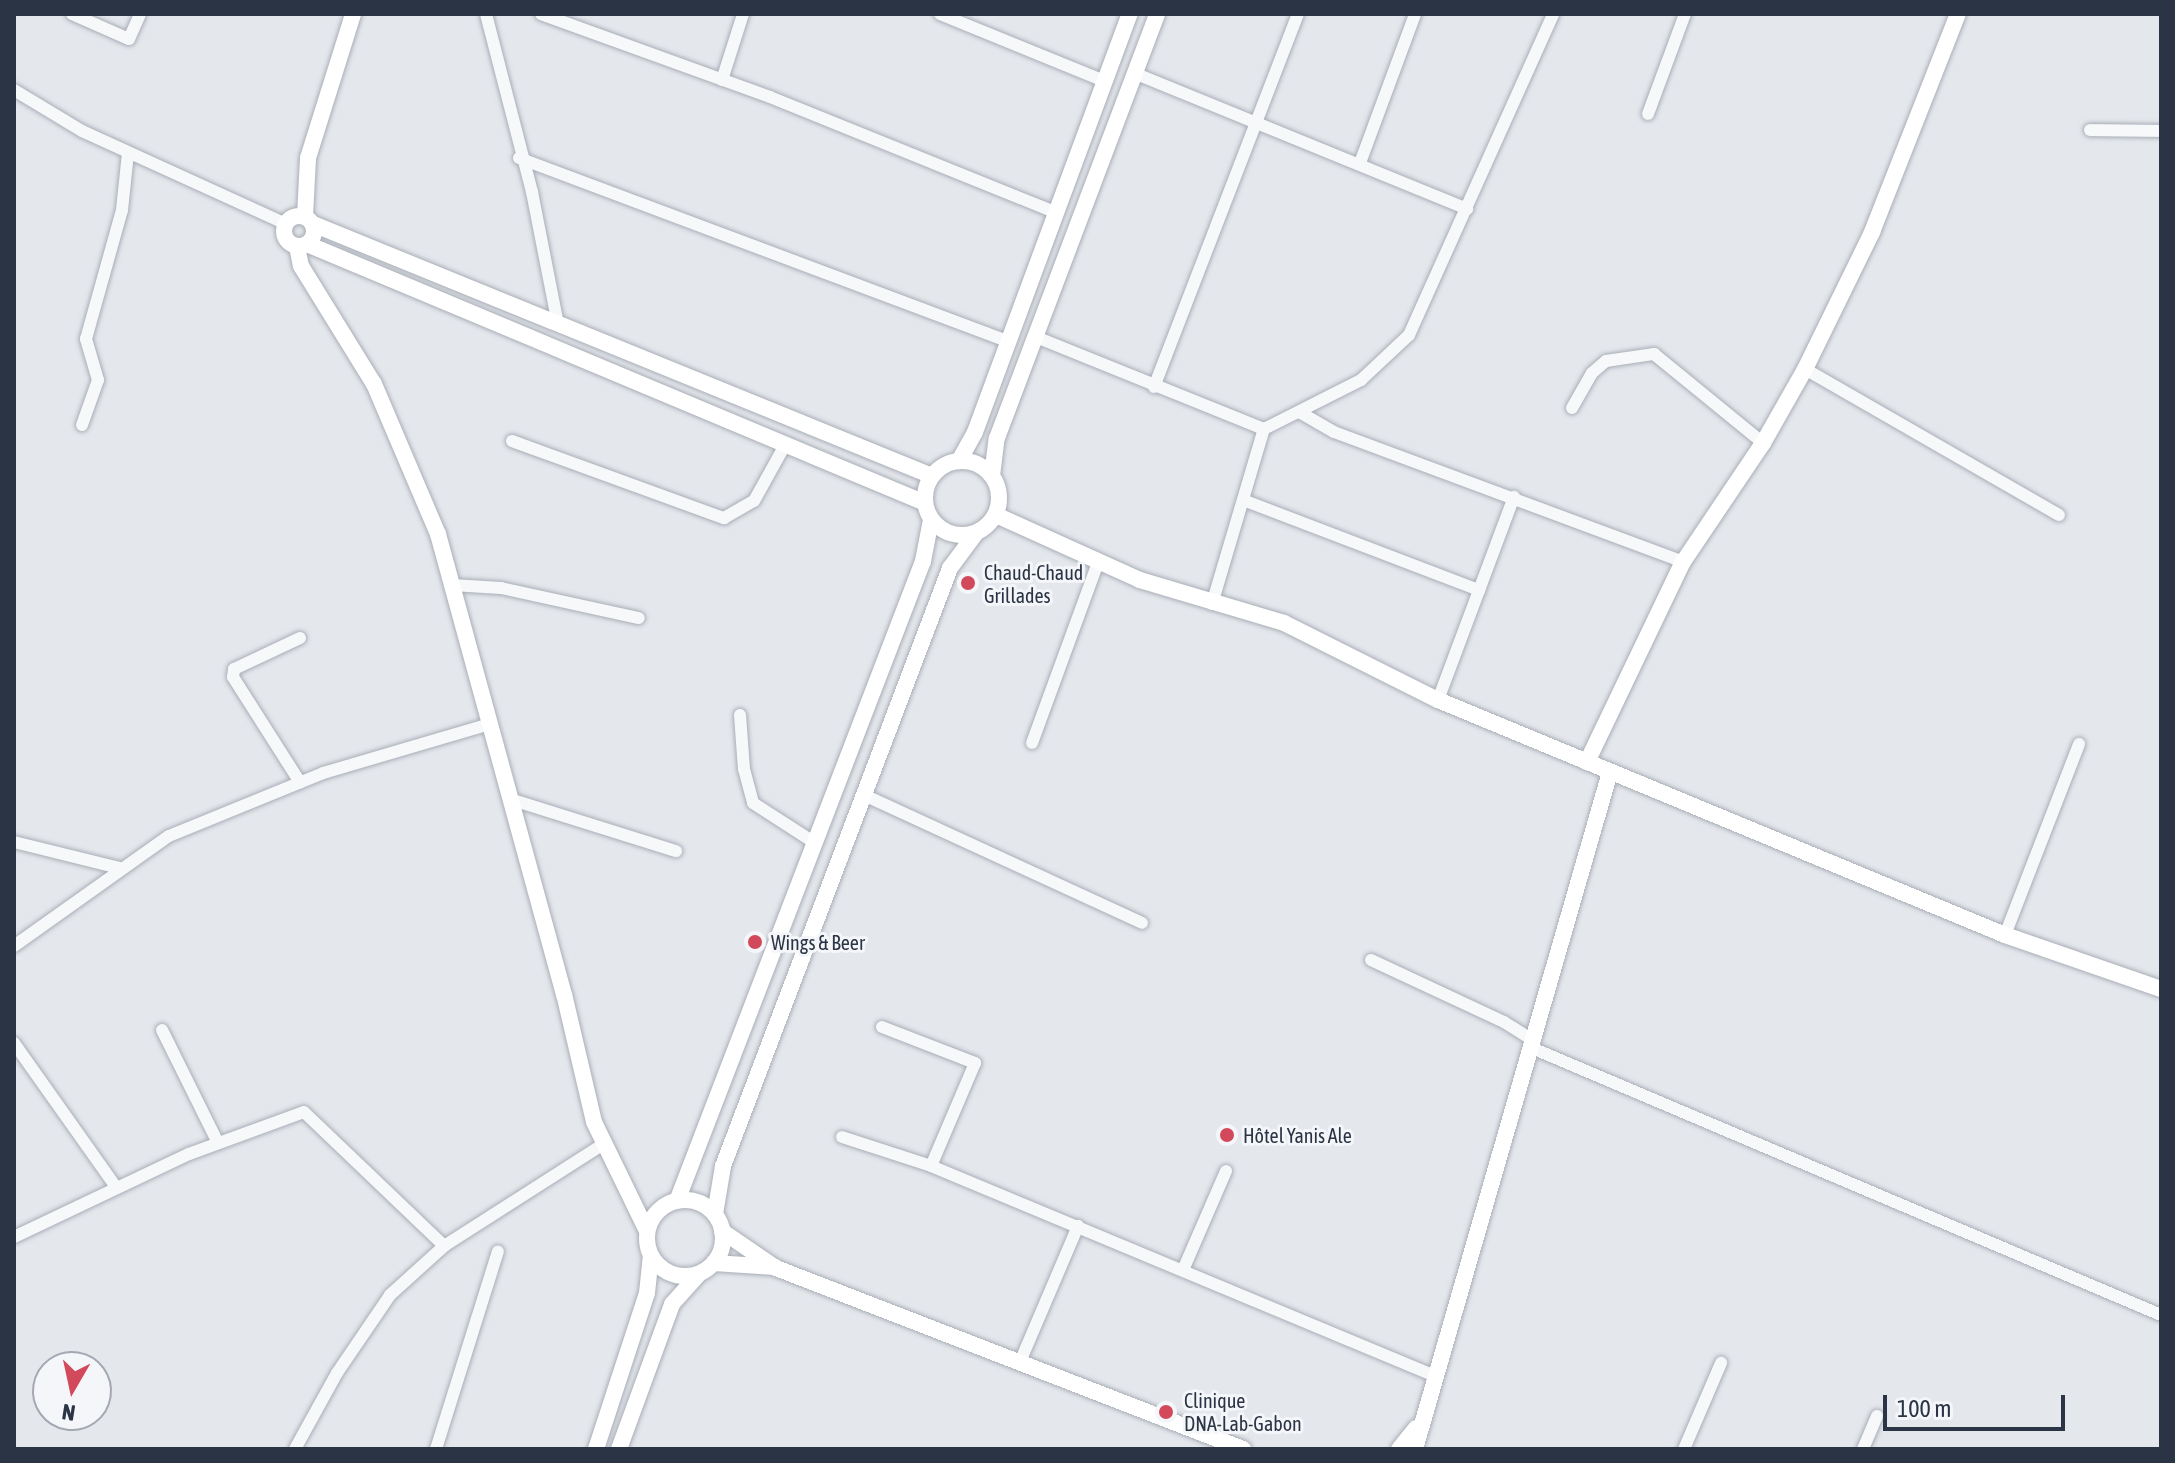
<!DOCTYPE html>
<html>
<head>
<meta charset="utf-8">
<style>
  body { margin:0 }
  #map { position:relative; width:2175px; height:1463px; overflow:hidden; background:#e4e7ec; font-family:"Asap Condensed",sans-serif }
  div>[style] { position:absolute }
  .roads { filter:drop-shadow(0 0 2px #a9aeb7) drop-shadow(0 0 2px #a9aeb7) }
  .street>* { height:12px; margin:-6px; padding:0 6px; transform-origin:6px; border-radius:6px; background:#f7f8fa }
  .secondary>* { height:16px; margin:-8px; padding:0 8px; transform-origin:8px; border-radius:8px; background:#fff }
  .secondary>.ring { margin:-8px; padding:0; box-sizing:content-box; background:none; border:16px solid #fff; border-radius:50% }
  .dots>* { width:22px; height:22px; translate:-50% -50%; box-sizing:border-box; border:4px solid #f4f6f9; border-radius:50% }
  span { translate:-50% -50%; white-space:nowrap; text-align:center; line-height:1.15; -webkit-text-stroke:6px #f4f6f9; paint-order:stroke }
  .poi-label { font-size:20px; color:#2b3445 }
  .left { translate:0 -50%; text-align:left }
  .frame { position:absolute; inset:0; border:16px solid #2b3445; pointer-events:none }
  .north { position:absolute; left:32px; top:1351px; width:80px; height:80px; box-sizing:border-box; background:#f4f6f9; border:2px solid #a4a8b1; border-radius:50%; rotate:189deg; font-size:22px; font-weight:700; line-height:32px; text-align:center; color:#2b3445 }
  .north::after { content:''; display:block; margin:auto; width:28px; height:36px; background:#d1495b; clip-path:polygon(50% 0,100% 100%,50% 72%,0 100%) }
  .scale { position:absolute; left:1883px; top:1395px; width:182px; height:36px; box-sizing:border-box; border:4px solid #2b3445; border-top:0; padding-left:10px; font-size:24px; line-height:28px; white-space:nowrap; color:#2b3445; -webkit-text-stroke:6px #f4f6f9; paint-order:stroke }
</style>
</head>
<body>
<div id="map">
  <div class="roads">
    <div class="street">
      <i style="left:72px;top:14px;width:62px;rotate:23.7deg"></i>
      <i style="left:129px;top:39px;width:27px;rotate:-66deg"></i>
      <i style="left:486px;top:14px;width:184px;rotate:75.5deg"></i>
      <i style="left:532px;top:192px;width:130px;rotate:78.9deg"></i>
      <i style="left:541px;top:14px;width:244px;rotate:19.9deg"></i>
      <i style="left:770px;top:97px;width:306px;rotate:22deg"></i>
      <i style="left:940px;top:14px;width:177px;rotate:22.2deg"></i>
      <i style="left:1134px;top:73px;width:360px;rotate:22.2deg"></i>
      <i style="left:722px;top:80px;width:69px;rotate:-72.3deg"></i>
      <i style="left:14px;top:90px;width:79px;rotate:31.1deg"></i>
      <i style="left:82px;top:131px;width:224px;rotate:24.5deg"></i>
      <i style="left:1648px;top:114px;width:107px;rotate:-69.7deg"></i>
      <i style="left:2090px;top:130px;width:71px;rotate:0.8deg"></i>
      <i style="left:519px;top:158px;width:521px;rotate:20.56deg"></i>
      <i style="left:1360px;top:163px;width:159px;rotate:-69.7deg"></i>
      <i style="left:1036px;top:337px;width:246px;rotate:22deg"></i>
      <i style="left:1264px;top:429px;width:109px;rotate:-26.8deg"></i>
      <i style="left:1361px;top:380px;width:66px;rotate:-43.2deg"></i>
      <i style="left:1409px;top:335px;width:352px;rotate:-65.8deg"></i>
      <i style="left:1805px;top:369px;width:293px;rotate:29.9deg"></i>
      <i style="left:1154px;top:387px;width:400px;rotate:-68.9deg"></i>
      <i style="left:1572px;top:408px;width:40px;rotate:-60.3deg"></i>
      <i style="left:1592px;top:373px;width:18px;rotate:-41deg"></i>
      <i style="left:1606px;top:361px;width:49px;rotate:-8.3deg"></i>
      <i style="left:1654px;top:354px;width:141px;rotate:39.2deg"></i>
      <i style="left:1301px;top:413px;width:38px;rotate:30deg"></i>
      <i style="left:1334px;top:432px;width:372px;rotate:20.4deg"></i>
      <i style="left:82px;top:425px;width:48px;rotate:-70.4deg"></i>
      <i style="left:98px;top:380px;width:43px;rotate:-106.3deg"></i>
      <i style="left:86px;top:339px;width:134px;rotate:-74.4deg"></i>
      <i style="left:122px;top:210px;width:57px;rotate:-84deg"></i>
      <i style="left:512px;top:441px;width:226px;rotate:20deg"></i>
      <i style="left:724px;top:518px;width:34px;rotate:-30deg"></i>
      <i style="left:754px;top:501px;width:64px;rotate:-61deg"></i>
      <i style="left:1243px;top:500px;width:253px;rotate:20.9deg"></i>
      <i style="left:452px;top:585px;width:49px;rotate:3.5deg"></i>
      <i style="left:501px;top:588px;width:141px;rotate:12.3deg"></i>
      <i style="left:1212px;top:604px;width:183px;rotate:-73.5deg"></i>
      <i style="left:300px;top:638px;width:73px;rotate:154.8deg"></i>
      <i style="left:234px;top:669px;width:8px;rotate:97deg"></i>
      <i style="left:233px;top:677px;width:125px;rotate:57.5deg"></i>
      <i style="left:1438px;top:700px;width:217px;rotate:-69.5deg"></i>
      <i style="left:740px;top:715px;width:54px;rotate:85.8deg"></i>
      <i style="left:744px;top:769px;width:35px;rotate:75deg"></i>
      <i style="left:753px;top:803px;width:74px;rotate:32.8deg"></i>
      <i style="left:1032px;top:743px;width:192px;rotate:-69.9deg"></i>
      <i style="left:864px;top:795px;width:306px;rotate:24.7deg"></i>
      <i style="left:513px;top:800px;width:171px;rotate:17.4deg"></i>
      <i style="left:14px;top:842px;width:108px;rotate:13.9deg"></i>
      <i style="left:2005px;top:935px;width:205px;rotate:-68.8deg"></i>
      <i style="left:14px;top:946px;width:190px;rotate:-35.4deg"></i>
      <i style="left:169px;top:836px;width:166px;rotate:-22.2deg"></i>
      <i style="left:323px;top:773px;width:174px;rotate:-16.4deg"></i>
      <i style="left:1371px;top:960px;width:147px;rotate:25deg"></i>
      <i style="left:1504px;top:1022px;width:36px;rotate:32deg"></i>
      <i style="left:882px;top:1027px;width:100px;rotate:21.2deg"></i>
      <i style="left:975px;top:1063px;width:112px;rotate:113.1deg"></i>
      <i style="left:931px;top:1166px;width:546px;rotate:22.62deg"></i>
      <i style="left:162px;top:1030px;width:126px;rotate:63.6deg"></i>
      <i style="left:14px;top:1043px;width:176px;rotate:54.7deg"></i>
      <i style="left:1532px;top:1048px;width:683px;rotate:23deg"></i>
      <i style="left:842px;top:1137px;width:94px;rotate:18deg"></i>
      <i style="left:14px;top:1237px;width:194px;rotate:-25.4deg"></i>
      <i style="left:189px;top:1154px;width:122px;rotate:-20.1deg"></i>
      <i style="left:304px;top:1112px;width:194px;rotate:43.7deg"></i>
      <i style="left:1183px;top:1270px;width:108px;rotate:-66.5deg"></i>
      <i style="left:1020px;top:1362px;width:148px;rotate:-66.9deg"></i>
      <i style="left:295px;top:1449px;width:87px;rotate:-61.1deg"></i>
      <i style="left:337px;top:1373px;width:94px;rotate:-55.8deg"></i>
      <i style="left:390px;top:1295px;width:73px;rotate:-42.2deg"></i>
      <i style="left:444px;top:1246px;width:188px;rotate:-32.6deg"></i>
      <i style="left:436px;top:1449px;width:207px;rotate:-72.6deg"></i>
      <i style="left:1684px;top:1449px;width:94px;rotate:-66.7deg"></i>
      <i style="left:1863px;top:1449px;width:36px;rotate:-67deg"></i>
    </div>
    <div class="secondary">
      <i class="ring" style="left:284px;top:216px;width:14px;height:14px"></i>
      <i style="left:305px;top:216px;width:58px;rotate:-87deg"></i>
      <i style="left:308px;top:158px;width:151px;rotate:-72.6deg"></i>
      <i style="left:313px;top:224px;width:668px;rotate:22.15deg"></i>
      <i style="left:307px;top:244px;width:670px;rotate:22.74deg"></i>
      <i style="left:297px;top:246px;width:20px;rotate:79deg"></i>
      <i style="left:301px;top:266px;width:139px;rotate:58.3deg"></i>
      <i style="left:374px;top:384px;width:163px;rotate:66.9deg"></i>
      <i style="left:438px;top:534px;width:477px;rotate:74.7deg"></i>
      <i style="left:564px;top:994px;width:131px;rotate:76.8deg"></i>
      <i style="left:594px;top:1122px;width:121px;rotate:64.1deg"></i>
      <i class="ring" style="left:925px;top:461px;width:58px;height:58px"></i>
      <i style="left:959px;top:461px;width:33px;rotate:-61deg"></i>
      <i style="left:975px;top:432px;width:446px;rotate:-69.7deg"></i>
      <i style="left:992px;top:476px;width:38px;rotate:-83deg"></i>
      <i style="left:997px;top:438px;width:453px;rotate:-69.3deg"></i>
      <i style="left:996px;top:515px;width:158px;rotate:24.3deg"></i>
      <i style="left:1140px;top:580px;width:150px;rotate:16.6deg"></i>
      <i style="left:1284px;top:623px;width:172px;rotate:26.6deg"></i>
      <i style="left:1438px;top:700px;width:614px;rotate:22.51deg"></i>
      <i style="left:2005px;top:935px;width:165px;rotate:19.1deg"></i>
      <i style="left:1587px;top:762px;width:222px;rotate:-64.4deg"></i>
      <i style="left:1683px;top:562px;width:143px;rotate:-56.1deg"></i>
      <i style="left:1763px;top:443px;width:85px;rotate:-60.4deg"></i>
      <i style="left:1805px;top:369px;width:153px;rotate:-63.9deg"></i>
      <i style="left:1872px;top:232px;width:234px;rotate:-68.5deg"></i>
      <i class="ring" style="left:647px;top:1200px;width:60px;height:60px"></i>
      <i style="left:677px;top:1201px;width:686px;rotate:-68.97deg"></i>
      <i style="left:923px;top:561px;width:42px;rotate:-79deg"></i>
      <i style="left:715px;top:1214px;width:49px;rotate:-80.5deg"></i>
      <i style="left:723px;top:1166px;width:640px;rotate:-69.21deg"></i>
      <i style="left:950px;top:568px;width:44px;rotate:-53.4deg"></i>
      <i style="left:722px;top:1231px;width:65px;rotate:34.4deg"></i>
      <i style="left:776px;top:1268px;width:501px;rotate:21.19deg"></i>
      <i style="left:714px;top:1263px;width:61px;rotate:3.8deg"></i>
      <i style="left:596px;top:1449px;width:164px;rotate:-71.9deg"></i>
      <i style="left:647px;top:1293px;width:36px;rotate:-84deg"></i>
      <i style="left:619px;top:1449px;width:154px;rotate:-69.9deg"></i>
      <i style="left:672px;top:1304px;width:39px;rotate:-48deg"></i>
      <i style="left:1399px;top:1449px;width:27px;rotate:-51deg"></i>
      <i style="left:1415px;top:1449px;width:705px;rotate:-73.93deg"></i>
    </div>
  </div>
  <div class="dots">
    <i style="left:968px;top:583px;background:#d1495b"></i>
    <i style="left:755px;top:942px;background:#d1495b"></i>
    <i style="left:1227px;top:1135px;background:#d1495b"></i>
    <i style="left:1166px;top:1412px;background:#d1495b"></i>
  </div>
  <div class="poi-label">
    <span class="left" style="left:984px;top:584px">Chaud-Chaud<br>Grillades</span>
    <span class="left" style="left:771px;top:942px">Wings &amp; Beer</span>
    <span class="left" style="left:1243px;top:1135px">Hôtel Yanis Ale</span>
    <span class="left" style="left:1184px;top:1412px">Clinique<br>DNA-Lab-Gabon</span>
  </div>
  <div class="frame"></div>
  <div class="north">N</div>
  <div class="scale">100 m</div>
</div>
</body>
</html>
